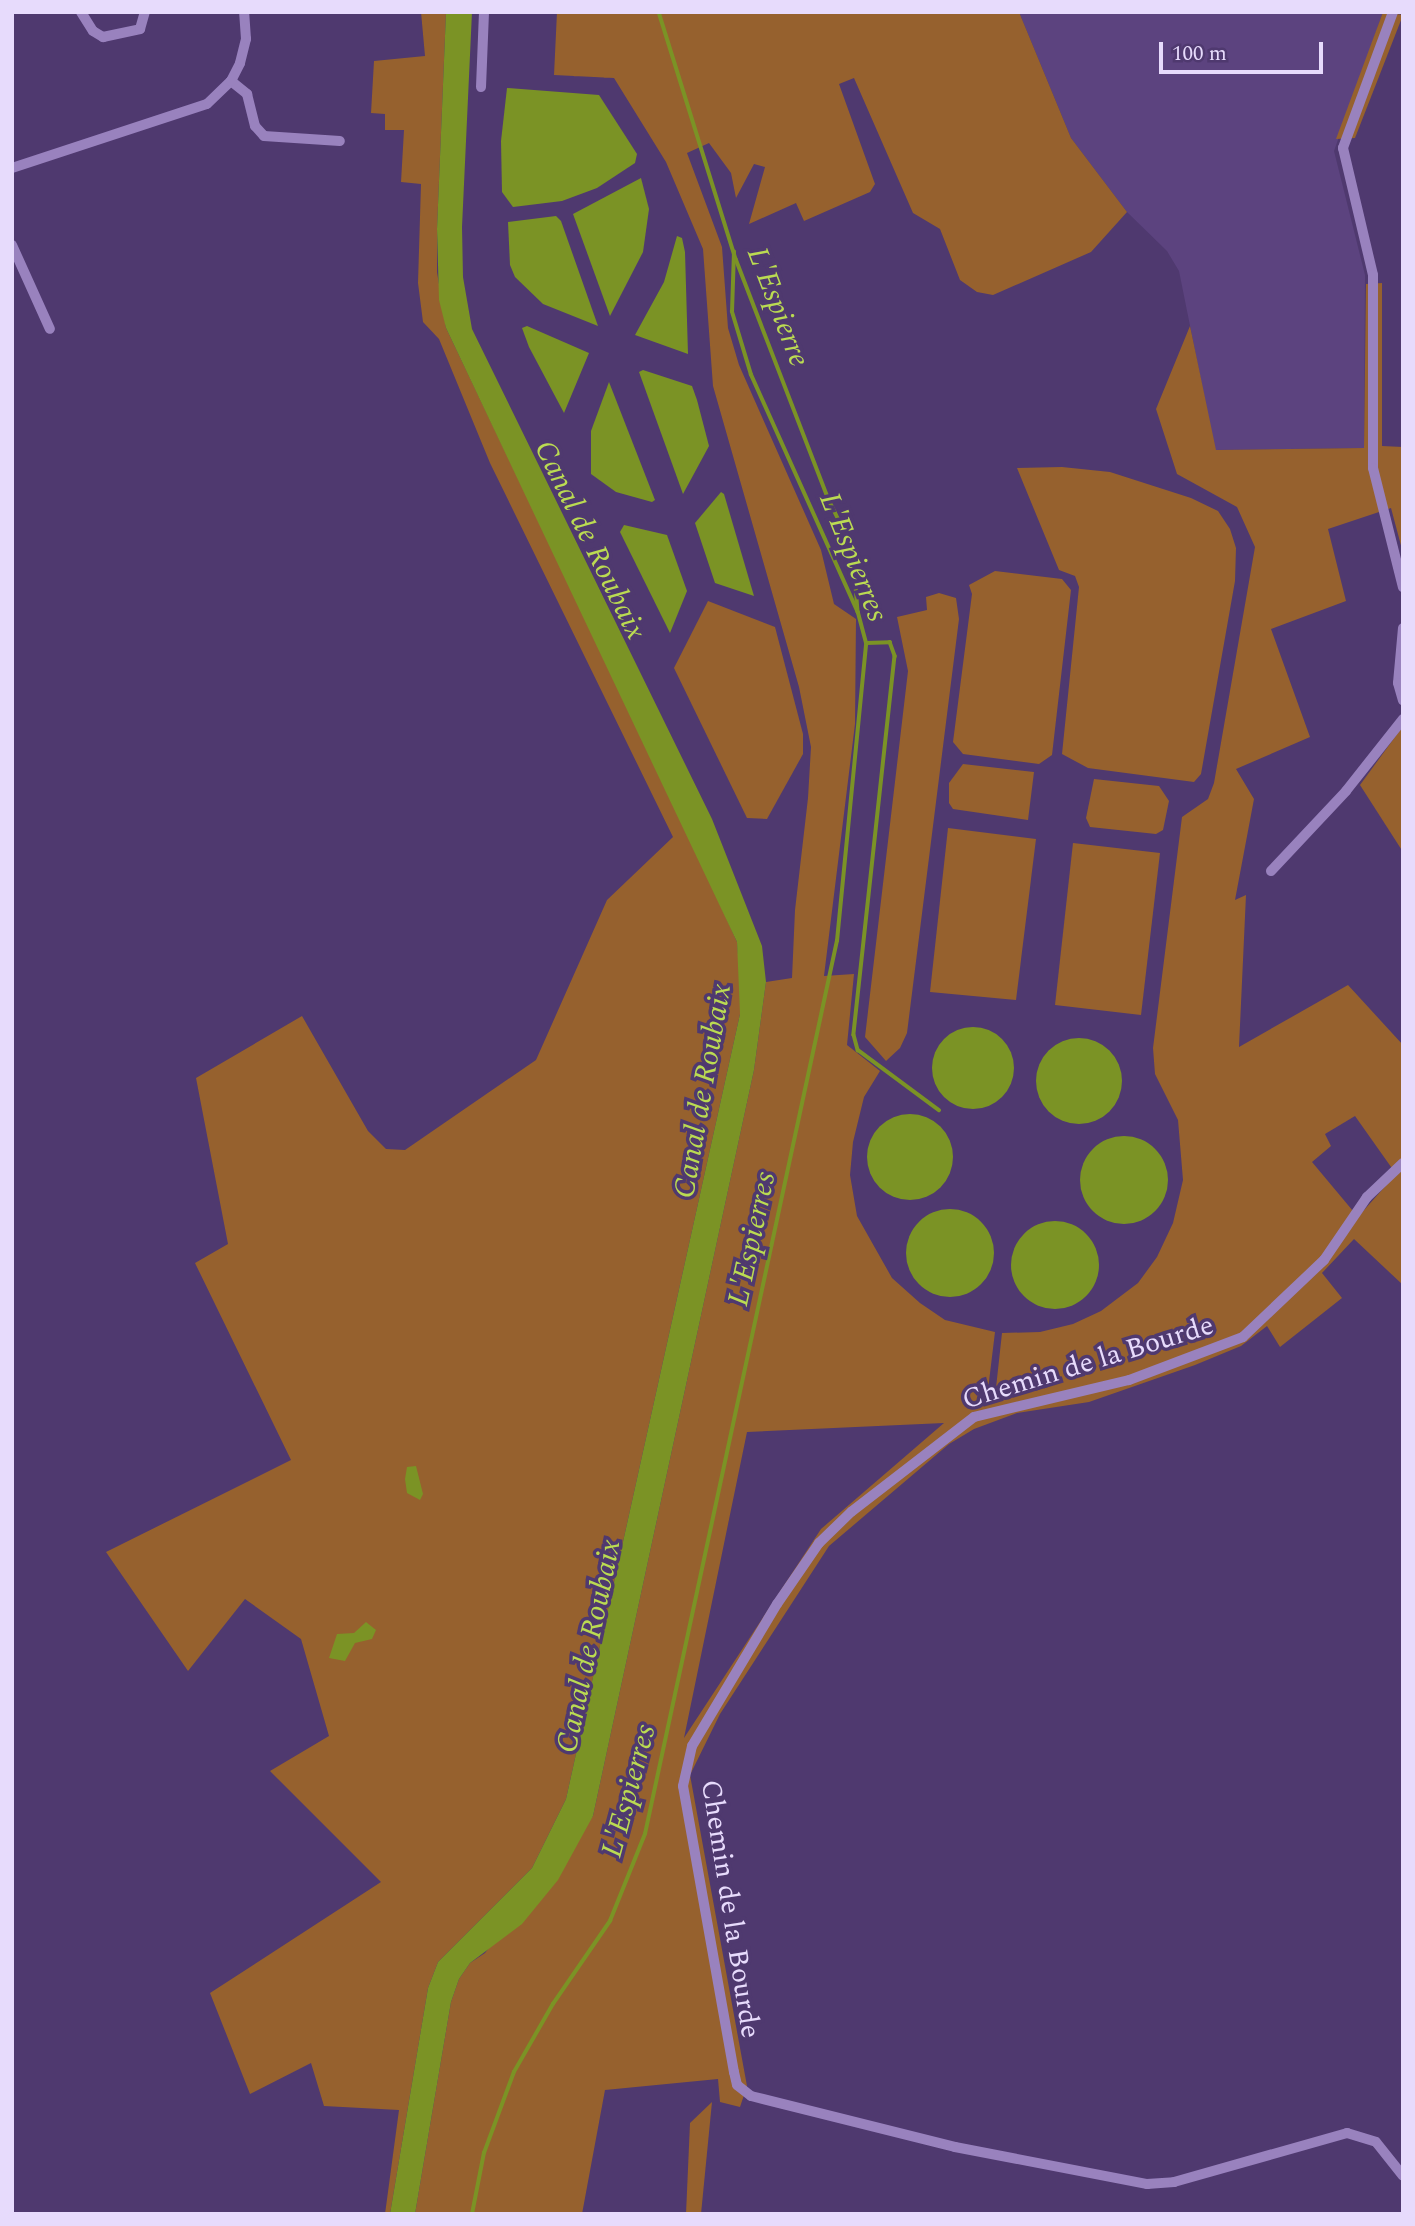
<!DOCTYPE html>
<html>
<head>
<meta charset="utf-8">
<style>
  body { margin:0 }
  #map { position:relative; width:1415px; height:2226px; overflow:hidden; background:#4f396f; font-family:Spectral,serif }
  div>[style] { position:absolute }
  .built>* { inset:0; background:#5c437f }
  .green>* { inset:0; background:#96612e }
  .water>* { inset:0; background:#7b9325 }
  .round { border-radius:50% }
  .stream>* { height:3.5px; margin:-1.75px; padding:0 1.75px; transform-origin:1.75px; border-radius:1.75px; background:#7b9325 }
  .street>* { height:10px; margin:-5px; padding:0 5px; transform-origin:5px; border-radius:5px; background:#9982be }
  span { translate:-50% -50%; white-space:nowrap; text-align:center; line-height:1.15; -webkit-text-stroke:7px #4f396f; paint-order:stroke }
  .street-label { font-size:28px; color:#e7dbfc }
  .water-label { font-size:30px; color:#bbdb52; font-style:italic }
  .frame { position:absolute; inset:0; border:14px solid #e7dbfc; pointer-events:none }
  .scale { position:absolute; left:1159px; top:42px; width:164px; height:32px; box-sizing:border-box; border:4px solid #e7dbfc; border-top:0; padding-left:9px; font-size:21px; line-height:24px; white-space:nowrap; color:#e7dbfc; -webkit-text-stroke:5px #4f396f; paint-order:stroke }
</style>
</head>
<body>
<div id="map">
  <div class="built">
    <i style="clip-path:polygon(1019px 12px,1383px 12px,1334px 151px,1365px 275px,1364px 448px,1215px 450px,1179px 271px,1167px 251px,1127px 212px,1071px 138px)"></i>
  </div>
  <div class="green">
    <i style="clip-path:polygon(421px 12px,446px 12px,437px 229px,437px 272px,446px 328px,692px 842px,737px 942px,740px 979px,740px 1014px,566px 1799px,532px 1868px,438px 1962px,428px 1988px,390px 2214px,385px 2214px,399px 2110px,324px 2106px,311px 2063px,250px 2094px,210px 1993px,381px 1882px,270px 1771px,329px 1736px,301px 1639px,245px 1599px,188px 1671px,106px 1552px,291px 1460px,195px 1263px,228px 1244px,196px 1078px,302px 1016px,368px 1131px,386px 1149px,405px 1150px,536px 1060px,607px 900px,673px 837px,490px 463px,439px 339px,423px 322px,418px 283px,421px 184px,401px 182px,404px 130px,385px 130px,385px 114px,371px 113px,374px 61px,425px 56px)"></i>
    <i style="clip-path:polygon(evenodd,557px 12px,1019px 12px,1071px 138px,1127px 212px,1091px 252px,993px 295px,977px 292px,960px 280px,940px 229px,913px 213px,854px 78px,839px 84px,875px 184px,870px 192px,804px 221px,796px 203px,749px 224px,765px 167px,754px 164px,736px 198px,731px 173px,709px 143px,687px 153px,722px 247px,728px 328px,739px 365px,821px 550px,834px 604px,856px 619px,855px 724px,824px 976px,854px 974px,847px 1045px,880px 1071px,864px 1097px,853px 1142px,850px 1175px,857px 1216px,892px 1278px,920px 1303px,945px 1320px,995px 1332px,987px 1398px,995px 1397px,1002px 1333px,1040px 1332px,1073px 1324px,1101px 1311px,1138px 1283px,1157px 1257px,1173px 1223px,1183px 1180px,1178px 1120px,1155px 1074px,1153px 1048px,1182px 817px,1208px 799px,1214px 783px,1255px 547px,1237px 507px,1177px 474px,1156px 409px,1190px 326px,1216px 450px,1364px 448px,1366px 284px,1382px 283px,1382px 446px,1403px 447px,1403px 553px,1391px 508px,1328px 529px,1346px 601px,1271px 629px,1310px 737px,1236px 769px,1254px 799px,1235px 900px,1246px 895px,1239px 1047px,1348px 985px,1403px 1045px,1403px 1285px,1354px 1239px,1322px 1273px,1342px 1298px,1280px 1347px,1267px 1326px,1241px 1346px,1195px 1365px,1089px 1402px,1017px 1413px,974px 1429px,949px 1444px,829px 1546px,720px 1714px,690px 1775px,747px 2086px,740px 2107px,720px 2102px,718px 2079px,605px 2090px,582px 2214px,415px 2214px,451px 2002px,459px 1979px,470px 1963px,485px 1953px,593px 1816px,754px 1070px,766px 982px,792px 978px,795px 910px,808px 798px,811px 747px,799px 687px,713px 386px,703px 249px,666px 162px,614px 78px,554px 75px,557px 12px,1355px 1116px,1396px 1174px,1358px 1217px,1312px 1162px,1331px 1146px,1325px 1134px,1355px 1116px,557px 12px,944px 1423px,821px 1529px,684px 1738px,747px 1432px,944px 1423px)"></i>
    <i style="clip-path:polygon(1383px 12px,1403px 15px,1355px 138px,1336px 139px)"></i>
    <i style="clip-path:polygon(1062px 467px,1110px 472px,1191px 498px,1218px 511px,1230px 529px,1236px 548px,1235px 581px,1201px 774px,1194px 782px,1088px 768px,1062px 754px,1079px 587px,1075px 576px,1059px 570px,1017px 468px)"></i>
    <i style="clip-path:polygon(995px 571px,1062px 579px,1071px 590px,1052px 755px,1039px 764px,963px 754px,953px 742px,972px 594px,969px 585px)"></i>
    <i style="clip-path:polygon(939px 593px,956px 598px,959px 619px,907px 1033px,900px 1048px,886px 1061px,865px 1037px,908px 671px,897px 617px,927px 610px,926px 597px)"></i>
    <i style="clip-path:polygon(708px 601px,775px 627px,803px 734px,803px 754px,767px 819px,747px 818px,674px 668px)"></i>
    <i style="clip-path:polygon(1403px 726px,1403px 852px,1360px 785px)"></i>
    <i style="clip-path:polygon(963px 764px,1034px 772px,1028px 820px,953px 809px,949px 803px,949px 783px)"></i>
    <i style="clip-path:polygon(1094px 779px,1159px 786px,1169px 801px,1163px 830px,1156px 834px,1090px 827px,1086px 818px)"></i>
    <i style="clip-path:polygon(948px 828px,1036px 839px,1016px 1000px,930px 992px)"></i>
    <i style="clip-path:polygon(1073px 843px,1160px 853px,1141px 1015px,1055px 1005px)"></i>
    <i style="clip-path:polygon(712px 2102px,701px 2214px,686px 2214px,690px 2123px)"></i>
  </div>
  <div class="water">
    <i style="clip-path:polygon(446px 12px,472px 12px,462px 227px,463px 277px,472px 329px,712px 819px,762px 946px,766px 982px,754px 1070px,593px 1816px,558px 1880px,522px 1924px,470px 1963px,459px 1979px,451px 2002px,415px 2214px,390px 2214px,428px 1988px,438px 1962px,532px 1868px,566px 1799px,740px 1014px,737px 942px,446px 328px,439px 300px,437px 229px)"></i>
    <i style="clip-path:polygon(507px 88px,599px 95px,637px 154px,635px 163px,597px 188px,562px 201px,513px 207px,502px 192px,501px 141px)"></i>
    <i style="clip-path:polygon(641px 178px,649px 209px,643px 252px,610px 316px,573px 214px)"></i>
    <i style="clip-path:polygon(556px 216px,561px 221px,598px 326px,543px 304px,515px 277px,510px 265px,508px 222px)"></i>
    <i style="clip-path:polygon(677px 236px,682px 238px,685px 252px,688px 354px,635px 335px,664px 282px)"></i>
    <i style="clip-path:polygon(527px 326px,589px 353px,564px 413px,529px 347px,522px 328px)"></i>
    <i style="clip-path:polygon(643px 370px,692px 386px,697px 400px,709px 446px,683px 494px,639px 372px)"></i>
    <i style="clip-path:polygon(609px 382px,655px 500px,652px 502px,616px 492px,591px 474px,591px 431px)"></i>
    <i style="clip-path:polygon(721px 492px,724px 494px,754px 596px,715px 583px,695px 523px)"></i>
    <i style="clip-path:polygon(624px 525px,667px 535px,687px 591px,670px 633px,620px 532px)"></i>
    <i class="round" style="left:932px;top:1027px;width:82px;height:82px"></i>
    <i class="round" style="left:1036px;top:1038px;width:86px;height:86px"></i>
    <i class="round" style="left:867px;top:1114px;width:86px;height:86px"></i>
    <i class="round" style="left:1080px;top:1136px;width:88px;height:88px"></i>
    <i class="round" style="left:906px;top:1209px;width:88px;height:88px"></i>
    <i class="round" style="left:1011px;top:1221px;width:88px;height:88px"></i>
    <i style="clip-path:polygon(416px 1466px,423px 1494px,420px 1500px,407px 1493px,405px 1479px,407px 1467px)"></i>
    <i style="clip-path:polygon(366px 1622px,376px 1630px,372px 1639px,355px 1643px,345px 1661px,329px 1658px,337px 1634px,354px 1633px)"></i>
  </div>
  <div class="stream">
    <i style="left:659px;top:12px;width:259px;rotate:72.7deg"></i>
    <i style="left:736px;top:259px;width:258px;rotate:68.9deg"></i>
    <i style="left:829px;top:500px;width:54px;rotate:63.4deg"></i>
    <i style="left:853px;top:548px;width:64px;rotate:85.5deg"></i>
    <i style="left:866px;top:643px;width:24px;rotate:-2deg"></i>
    <i style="left:890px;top:642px;width:15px;rotate:70deg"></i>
    <i style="left:895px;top:656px;width:381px;rotate:96.2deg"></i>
    <i style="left:854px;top:1035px;width:16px;rotate:75deg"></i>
    <i style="left:858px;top:1050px;width:101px;rotate:36.5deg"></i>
    <i style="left:472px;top:2214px;width:62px;rotate:-78.9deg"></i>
    <i style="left:484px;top:2153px;width:86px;rotate:-69.7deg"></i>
    <i style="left:514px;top:2072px;width:78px;rotate:-60.2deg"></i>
    <i style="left:553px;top:2004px;width:101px;rotate:-55.5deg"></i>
    <i style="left:610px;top:1921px;width:94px;rotate:-68.1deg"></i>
    <i style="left:645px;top:1834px;width:913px;rotate:-77.87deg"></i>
    <i style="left:837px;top:941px;width:299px;rotate:-84.4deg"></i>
    <i style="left:866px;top:643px;width:31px;rotate:-105deg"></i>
    <i style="left:858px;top:613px;width:261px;rotate:-114.2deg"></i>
    <i style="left:751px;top:375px;width:66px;rotate:-106.8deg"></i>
    <i style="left:732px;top:312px;width:60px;rotate:-88.1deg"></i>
  </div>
  <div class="street">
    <i style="left:81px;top:12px;width:22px;rotate:58deg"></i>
    <i style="left:93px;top:31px;width:12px;rotate:31deg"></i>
    <i style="left:103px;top:37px;width:38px;rotate:-12deg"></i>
    <i style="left:140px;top:29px;width:18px;rotate:-74deg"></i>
    <i style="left:1393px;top:12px;width:145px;rotate:110.2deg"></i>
    <i style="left:1343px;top:148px;width:130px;rotate:76.7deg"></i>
    <i style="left:1373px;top:275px;width:193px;rotate:90deg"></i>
    <i style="left:1373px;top:468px;width:123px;rotate:75.9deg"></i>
    <i style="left:231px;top:81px;width:21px;rotate:39deg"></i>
    <i style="left:247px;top:94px;width:33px;rotate:76deg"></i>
    <i style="left:255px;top:126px;width:13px;rotate:48deg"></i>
    <i style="left:264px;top:136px;width:76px;rotate:3.8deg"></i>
    <i style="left:481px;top:87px;width:75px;rotate:-87.7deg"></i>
    <i style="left:12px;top:168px;width:205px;rotate:-18.2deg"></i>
    <i style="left:207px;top:104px;width:33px;rotate:-44deg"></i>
    <i style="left:231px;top:81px;width:20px;rotate:-63deg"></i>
    <i style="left:240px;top:63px;width:25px;rotate:-76deg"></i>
    <i style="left:246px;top:39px;width:27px;rotate:-94deg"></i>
    <i style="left:12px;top:245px;width:92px;rotate:65.7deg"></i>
    <i style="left:1403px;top:628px;width:55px;rotate:95.2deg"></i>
    <i style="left:1398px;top:683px;width:18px;rotate:74deg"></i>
    <i style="left:1271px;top:871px;width:110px;rotate:-46.8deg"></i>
    <i style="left:1346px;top:791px;width:92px;rotate:-51.6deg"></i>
    <i style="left:1403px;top:1163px;width:50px;rotate:136.6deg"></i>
    <i style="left:1367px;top:1197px;width:76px;rotate:124.3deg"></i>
    <i style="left:1324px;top:1260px;width:112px;rotate:136.5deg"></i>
    <i style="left:1243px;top:1337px;width:122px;rotate:159.3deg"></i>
    <i style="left:1129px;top:1380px;width:159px;rotate:166.6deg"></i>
    <i style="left:974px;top:1417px;width:155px;rotate:142.3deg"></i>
    <i style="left:851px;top:1512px;width:45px;rotate:135.9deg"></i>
    <i style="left:819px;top:1543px;width:74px;rotate:124.5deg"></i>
    <i style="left:777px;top:1604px;width:165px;rotate:120.9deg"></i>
    <i style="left:692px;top:1746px;width:41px;rotate:102.7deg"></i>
    <i style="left:683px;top:1786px;width:291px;rotate:79.9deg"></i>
    <i style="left:734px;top:2072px;width:13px;rotate:77deg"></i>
    <i style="left:737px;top:2085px;width:18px;rotate:38deg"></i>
    <i style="left:751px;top:2096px;width:210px;rotate:14deg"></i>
    <i style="left:955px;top:2147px;width:196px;rotate:10.9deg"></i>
    <i style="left:1147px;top:2184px;width:27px;rotate:-4deg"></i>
    <i style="left:1174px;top:2182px;width:180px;rotate:-15.8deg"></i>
    <i style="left:1347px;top:2133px;width:30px;rotate:17deg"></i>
    <i style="left:1376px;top:2142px;width:43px;rotate:51.5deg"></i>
  </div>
  <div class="street-label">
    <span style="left:1088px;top:1363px;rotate:-17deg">Chemin de la Bourde</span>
    <span style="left:730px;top:1909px;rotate:81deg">Chemin de la Bourde</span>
  </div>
  <div class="water-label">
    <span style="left:778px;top:307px;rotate:69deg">L'Espierre</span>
    <span style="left:590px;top:540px;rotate:64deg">Canal de Roubaix</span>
    <span style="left:853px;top:557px;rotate:68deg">L'Espierres</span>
    <span style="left:703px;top:1091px;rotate:-80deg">Canal de Roubaix</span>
    <span style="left:752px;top:1239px;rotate:-78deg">L'Espierres</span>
    <span style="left:589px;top:1646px;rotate:-78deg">Canal de Roubaix</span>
    <span style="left:629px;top:1791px;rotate:-75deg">L'Espierres</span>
  </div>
  <div class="frame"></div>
  <div class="scale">100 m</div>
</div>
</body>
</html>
